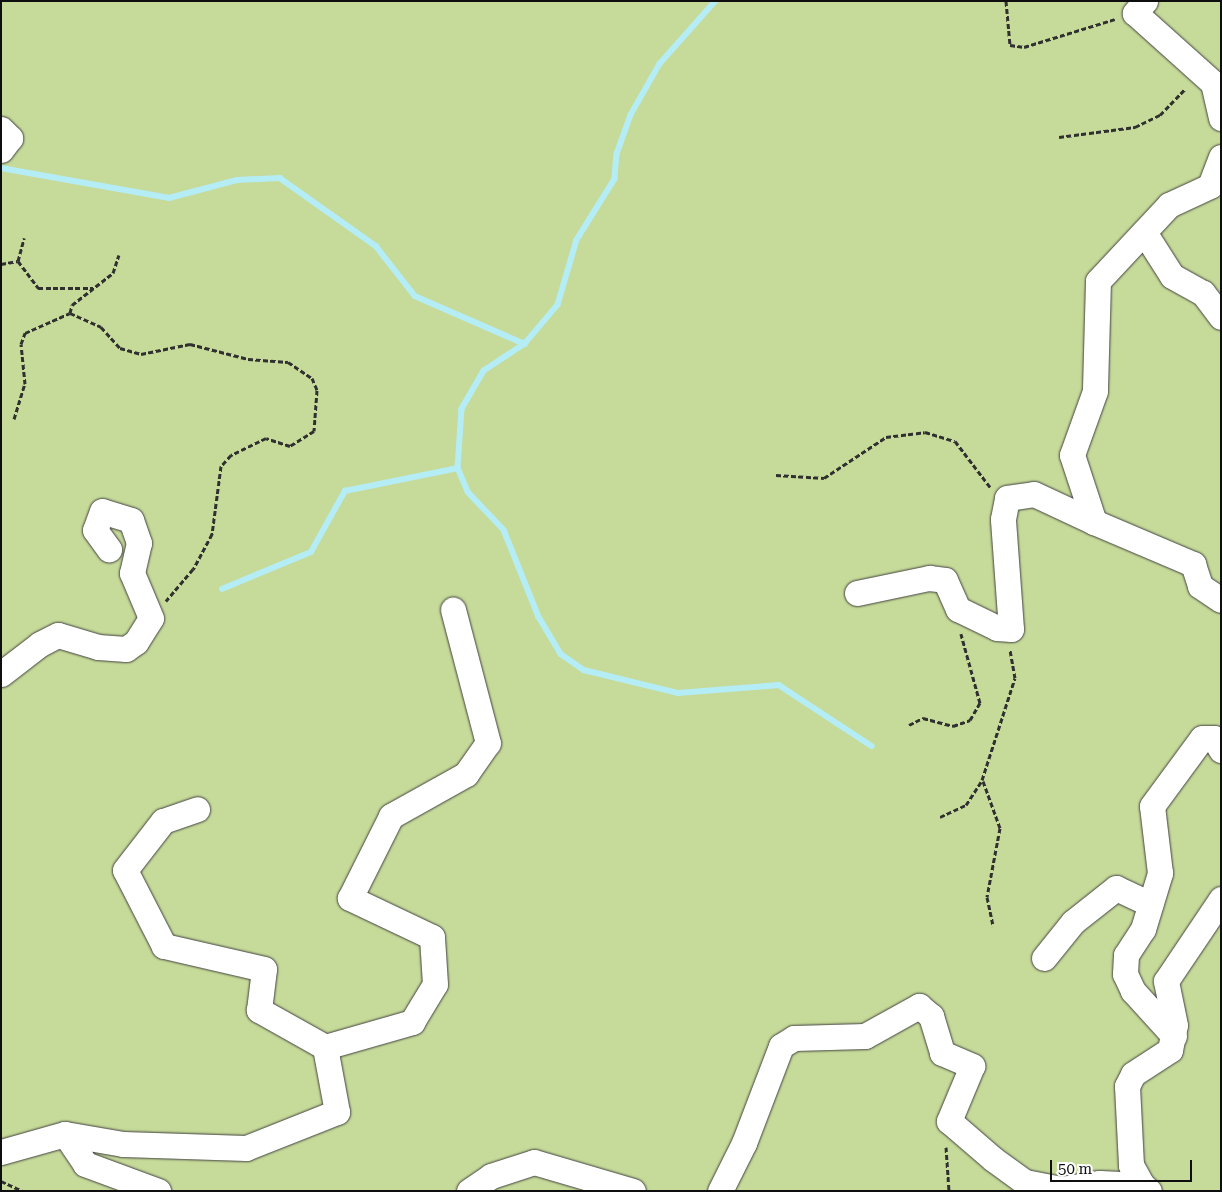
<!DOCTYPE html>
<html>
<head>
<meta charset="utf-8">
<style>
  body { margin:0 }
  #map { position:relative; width:1222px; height:1192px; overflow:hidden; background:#fff8f0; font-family:"Roboto Serif",serif }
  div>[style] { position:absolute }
  .forest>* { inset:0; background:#c6da99 }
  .stream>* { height:5.5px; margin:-2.75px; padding:0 2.75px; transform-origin:2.75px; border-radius:2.75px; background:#b5edf6 }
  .path>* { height:3px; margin-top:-1.5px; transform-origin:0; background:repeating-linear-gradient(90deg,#303030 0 5px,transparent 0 7.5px) }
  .roads { filter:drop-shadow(0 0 1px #414141) drop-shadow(0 0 1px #414141) }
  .minor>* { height:25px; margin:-12.5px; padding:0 12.5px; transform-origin:12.5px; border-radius:12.5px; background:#fff }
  span { translate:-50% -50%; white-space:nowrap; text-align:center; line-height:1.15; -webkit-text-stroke:5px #fff; paint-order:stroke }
  .frame { position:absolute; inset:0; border:2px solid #0e0e0e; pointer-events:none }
  .scale { position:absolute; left:1050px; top:1160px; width:142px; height:22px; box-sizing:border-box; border:2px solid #0e0e0e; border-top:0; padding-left:6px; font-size:15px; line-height:18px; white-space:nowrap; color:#0e0e0e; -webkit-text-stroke:4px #fff; paint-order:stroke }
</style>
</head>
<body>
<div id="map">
  <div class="forest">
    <i style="clip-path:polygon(1px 1px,1221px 1px,1221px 1191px,1px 1191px)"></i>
  </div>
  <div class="stream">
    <i style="left:716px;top:1px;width:84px;rotate:131.6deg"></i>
    <i style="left:660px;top:64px;width:59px;rotate:119.6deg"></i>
    <i style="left:631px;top:115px;width:41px;rotate:109.7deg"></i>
    <i style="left:617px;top:154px;width:25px;rotate:95deg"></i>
    <i style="left:615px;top:179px;width:72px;rotate:121.9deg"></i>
    <i style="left:577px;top:240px;width:68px;rotate:106.3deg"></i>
    <i style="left:558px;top:305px;width:51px;rotate:130.2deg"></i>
    <i style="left:525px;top:344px;width:49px;rotate:146.6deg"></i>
    <i style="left:484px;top:371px;width:44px;rotate:120.1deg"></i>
    <i style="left:462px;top:409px;width:59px;rotate:93.9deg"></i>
    <i style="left:458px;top:468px;width:26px;rotate:67deg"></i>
    <i style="left:468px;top:492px;width:52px;rotate:46.5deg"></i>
    <i style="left:504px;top:530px;width:94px;rotate:68.1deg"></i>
    <i style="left:539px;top:617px;width:43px;rotate:59.3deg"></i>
    <i style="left:561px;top:654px;width:28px;rotate:35deg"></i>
    <i style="left:584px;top:670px;width:97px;rotate:13.7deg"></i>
    <i style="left:678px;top:693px;width:101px;rotate:-4.5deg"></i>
    <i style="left:779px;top:685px;width:111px;rotate:33.3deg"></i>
    <i style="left:1px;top:168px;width:171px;rotate:10.1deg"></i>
    <i style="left:169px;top:198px;width:70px;rotate:-14.8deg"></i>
    <i style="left:237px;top:180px;width:43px;rotate:-2.7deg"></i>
    <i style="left:280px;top:178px;width:118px;rotate:35.3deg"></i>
    <i style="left:376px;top:246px;width:63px;rotate:52deg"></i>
    <i style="left:415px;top:296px;width:120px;rotate:23.6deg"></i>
    <i style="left:222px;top:589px;width:96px;rotate:-22.6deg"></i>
    <i style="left:311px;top:552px;width:70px;rotate:-60.9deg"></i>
    <i style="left:345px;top:491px;width:115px;rotate:-11.5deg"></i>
  </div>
  <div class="path">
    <i style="left:1006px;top:1px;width:44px;rotate:84.8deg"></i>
    <i style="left:1010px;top:45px;width:14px;rotate:8deg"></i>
    <i style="left:1024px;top:47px;width:95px;rotate:-17.1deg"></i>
    <i style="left:1059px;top:137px;width:77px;rotate:-7.5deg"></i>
    <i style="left:1135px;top:127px;width:28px;rotate:-26deg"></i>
    <i style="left:1160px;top:115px;width:37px;rotate:-46deg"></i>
    <i style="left:18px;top:261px;width:24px;rotate:-75deg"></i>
    <i style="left:1px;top:264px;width:17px;rotate:-10deg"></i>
    <i style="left:18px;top:261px;width:34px;rotate:53deg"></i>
    <i style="left:38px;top:288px;width:55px"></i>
    <i style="left:70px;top:313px;width:8px;rotate:-76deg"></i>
    <i style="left:72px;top:305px;width:52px;rotate:-38deg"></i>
    <i style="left:113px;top:273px;width:19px;rotate:-72deg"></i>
    <i style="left:14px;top:419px;width:37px;rotate:-73deg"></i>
    <i style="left:25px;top:384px;width:40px;rotate:-95.7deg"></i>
    <i style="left:21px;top:344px;width:12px;rotate:-70deg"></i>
    <i style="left:25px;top:333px;width:49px;rotate:-24deg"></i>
    <i style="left:70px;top:313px;width:34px;rotate:24deg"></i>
    <i style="left:101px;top:327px;width:28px;rotate:48deg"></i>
    <i style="left:120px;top:348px;width:22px;rotate:16deg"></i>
    <i style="left:141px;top:354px;width:50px;rotate:-11.5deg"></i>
    <i style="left:190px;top:344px;width:60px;rotate:14.5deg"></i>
    <i style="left:248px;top:359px;width:40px;rotate:4.3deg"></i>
    <i style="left:288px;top:362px;width:29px;rotate:34deg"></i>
    <i style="left:312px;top:378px;width:13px;rotate:67deg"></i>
    <i style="left:317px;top:390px;width:41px;rotate:94.2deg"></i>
    <i style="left:314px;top:431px;width:28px;rotate:148deg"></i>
    <i style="left:290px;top:446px;width:25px;rotate:-162deg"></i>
    <i style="left:266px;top:438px;width:39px;rotate:154deg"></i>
    <i style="left:231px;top:455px;width:15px;rotate:132deg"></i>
    <i style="left:221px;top:466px;width:69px;rotate:97.5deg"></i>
    <i style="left:212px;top:534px;width:40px;rotate:118deg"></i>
    <i style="left:193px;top:569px;width:42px;rotate:130.2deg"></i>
    <i style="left:776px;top:475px;width:48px;rotate:3.6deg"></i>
    <i style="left:824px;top:478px;width:74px;rotate:-33.5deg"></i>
    <i style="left:886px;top:437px;width:39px;rotate:-7deg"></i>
    <i style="left:925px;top:432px;width:31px;rotate:17deg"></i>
    <i style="left:955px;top:441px;width:58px;rotate:52.7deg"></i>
    <i style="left:909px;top:725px;width:16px;rotate:-27deg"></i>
    <i style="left:923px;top:718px;width:31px;rotate:15deg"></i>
    <i style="left:953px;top:726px;width:18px;rotate:-19deg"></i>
    <i style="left:970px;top:720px;width:20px;rotate:-60deg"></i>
    <i style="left:980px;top:703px;width:72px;rotate:-105.4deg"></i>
    <i style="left:983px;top:781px;width:50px;rotate:70.1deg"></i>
    <i style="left:1000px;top:828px;width:70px;rotate:100.7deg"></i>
    <i style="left:987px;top:897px;width:30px;rotate:78deg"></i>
    <i style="left:940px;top:817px;width:29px;rotate:-25deg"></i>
    <i style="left:966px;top:805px;width:30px;rotate:-57deg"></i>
    <i style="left:982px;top:780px;width:107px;rotate:-72.1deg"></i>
    <i style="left:1015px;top:678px;width:28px;rotate:-100deg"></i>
    <i style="left:946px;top:1147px;width:44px;rotate:86.1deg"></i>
    <i style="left:1px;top:1181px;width:23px;rotate:25deg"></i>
  </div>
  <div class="roads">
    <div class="minor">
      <i style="left:1145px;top:1px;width:16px;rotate:130deg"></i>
      <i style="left:1135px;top:13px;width:105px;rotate:41.9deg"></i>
      <i style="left:1213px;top:83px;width:36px;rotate:77deg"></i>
      <i style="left:1px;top:129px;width:13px;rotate:45deg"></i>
      <i style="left:10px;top:138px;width:15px;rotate:127deg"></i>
      <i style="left:1221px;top:157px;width:31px;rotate:111deg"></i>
      <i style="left:1210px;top:186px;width:45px;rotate:155.1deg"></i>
      <i style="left:1169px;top:205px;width:104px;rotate:133.1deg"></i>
      <i style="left:1098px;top:281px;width:110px;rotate:91.6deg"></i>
      <i style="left:1095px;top:391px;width:68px;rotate:109.8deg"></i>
      <i style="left:1072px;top:455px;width:71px;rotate:71.8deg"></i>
      <i style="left:1094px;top:522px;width:108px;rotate:23deg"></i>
      <i style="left:1193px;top:564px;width:23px;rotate:72deg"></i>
      <i style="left:1200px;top:586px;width:25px;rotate:34deg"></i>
      <i style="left:1144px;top:232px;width:52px;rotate:57.5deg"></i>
      <i style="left:1172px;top:276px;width:35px;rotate:29deg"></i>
      <i style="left:1203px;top:293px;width:30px;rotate:53deg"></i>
      <i style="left:857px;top:593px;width:74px;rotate:-11.8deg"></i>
      <i style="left:929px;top:578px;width:16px;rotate:7deg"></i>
      <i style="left:945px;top:580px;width:32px;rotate:66deg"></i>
      <i style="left:958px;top:609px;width:43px;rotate:26deg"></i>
      <i style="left:997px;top:628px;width:14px;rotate:4deg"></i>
      <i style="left:1011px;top:629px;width:110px;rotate:-94.2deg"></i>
      <i style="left:1003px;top:519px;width:21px;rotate:-79deg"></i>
      <i style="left:1007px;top:498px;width:27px;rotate:-8deg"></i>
      <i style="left:1034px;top:494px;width:66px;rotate:25deg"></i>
      <i style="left:1px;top:674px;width:49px;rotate:-37.6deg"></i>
      <i style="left:40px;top:644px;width:20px;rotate:-27deg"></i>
      <i style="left:58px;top:635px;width:42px;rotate:16.7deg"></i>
      <i style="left:98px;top:647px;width:28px;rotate:4deg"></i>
      <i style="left:126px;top:649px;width:12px;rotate:-35deg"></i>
      <i style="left:136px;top:642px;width:28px;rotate:-58deg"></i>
      <i style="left:151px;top:618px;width:49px;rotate:-112.9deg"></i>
      <i style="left:132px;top:573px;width:31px;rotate:-77deg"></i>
      <i style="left:139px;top:543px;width:24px;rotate:-109deg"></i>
      <i style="left:131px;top:520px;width:30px;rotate:-163deg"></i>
      <i style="left:102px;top:511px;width:20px;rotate:110deg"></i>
      <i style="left:95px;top:530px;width:24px;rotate:54deg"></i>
      <i style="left:1044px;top:958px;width:46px;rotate:-51.1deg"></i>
      <i style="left:1073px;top:922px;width:55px;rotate:-38.3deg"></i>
      <i style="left:1116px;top:888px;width:38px;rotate:25deg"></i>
      <i style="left:1174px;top:1036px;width:61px;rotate:-132.3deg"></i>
      <i style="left:1133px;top:991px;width:19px;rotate:-115deg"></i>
      <i style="left:1125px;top:974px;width:19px;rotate:-87deg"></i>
      <i style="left:1126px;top:955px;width:31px;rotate:-57deg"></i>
      <i style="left:1143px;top:929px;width:59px;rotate:-73.1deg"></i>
      <i style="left:1160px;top:873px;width:67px;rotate:-96.8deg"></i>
      <i style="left:1152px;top:806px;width:84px;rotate:-53.7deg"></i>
      <i style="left:1202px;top:738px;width:12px"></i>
      <i style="left:1214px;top:738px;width:14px;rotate:60deg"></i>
      <i style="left:325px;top:1047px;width:91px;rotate:-16deg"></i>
      <i style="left:412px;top:1022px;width:44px;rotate:-58.8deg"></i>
      <i style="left:435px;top:984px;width:47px;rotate:-93.7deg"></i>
      <i style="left:432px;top:937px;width:91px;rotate:-154.6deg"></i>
      <i style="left:350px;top:898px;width:92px;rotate:-63.4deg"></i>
      <i style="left:391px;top:816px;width:86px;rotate:-29.2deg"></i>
      <i style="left:466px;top:774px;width:38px;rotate:-55deg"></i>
      <i style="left:488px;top:743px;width:138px;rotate:-104.7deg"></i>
      <i style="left:65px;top:1134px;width:36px;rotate:56deg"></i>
      <i style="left:85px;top:1164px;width:78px;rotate:20.3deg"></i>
      <i style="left:1px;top:1152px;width:66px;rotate:-15.7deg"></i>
      <i style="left:65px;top:1134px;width:59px;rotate:9.8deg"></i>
      <i style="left:123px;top:1144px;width:123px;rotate:1.9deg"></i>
      <i style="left:246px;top:1148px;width:98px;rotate:-21.6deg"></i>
      <i style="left:337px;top:1112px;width:66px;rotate:-100.5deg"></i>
      <i style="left:325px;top:1047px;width:76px;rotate:-150.7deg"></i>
      <i style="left:259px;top:1010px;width:41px;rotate:-83deg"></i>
      <i style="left:264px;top:969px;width:103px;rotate:-167deg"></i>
      <i style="left:164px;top:946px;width:85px;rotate:-117.2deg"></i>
      <i style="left:125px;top:870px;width:62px;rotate:-52.2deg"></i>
      <i style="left:163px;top:821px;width:36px;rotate:-19deg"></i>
      <i style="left:1142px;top:1185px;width:23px;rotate:-119deg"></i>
      <i style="left:1131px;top:1165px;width:79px;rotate:-92.9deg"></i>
      <i style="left:1127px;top:1086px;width:13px;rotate:-63deg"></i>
      <i style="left:1133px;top:1074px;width:44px;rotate:-33deg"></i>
      <i style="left:1170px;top:1050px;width:25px;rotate:-79deg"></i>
      <i style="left:1175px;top:1025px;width:45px;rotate:-101.6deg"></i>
      <i style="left:1166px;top:981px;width:99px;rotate:-56.1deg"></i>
      <i style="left:469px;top:1191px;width:27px;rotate:-34deg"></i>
      <i style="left:491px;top:1176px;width:45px;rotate:-18deg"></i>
      <i style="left:534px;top:1162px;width:103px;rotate:16.3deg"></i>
      <i style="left:720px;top:1191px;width:54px;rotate:-63.4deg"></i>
      <i style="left:744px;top:1143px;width:104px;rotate:-69.1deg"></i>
      <i style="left:781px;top:1046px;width:15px;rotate:-32deg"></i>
      <i style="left:794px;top:1038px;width:71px;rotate:-1.6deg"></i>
      <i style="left:865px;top:1036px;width:62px;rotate:-29.1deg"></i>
      <i style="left:919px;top:1006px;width:16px;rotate:40deg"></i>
      <i style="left:931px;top:1016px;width:39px;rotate:73deg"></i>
      <i style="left:942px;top:1053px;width:33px;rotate:23deg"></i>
      <i style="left:972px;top:1066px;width:60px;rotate:112.7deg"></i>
      <i style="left:949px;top:1121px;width:58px;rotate:40.8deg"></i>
      <i style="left:993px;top:1159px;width:39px;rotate:36deg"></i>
      <i style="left:1025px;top:1182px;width:37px;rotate:11deg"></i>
      <i style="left:1061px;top:1189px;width:39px;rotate:-9deg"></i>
      <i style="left:1100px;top:1183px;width:42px;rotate:2.7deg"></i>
      <i style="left:1142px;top:1185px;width:9px;rotate:41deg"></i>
    </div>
  </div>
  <div class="frame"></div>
  <div class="scale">50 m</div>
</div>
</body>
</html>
